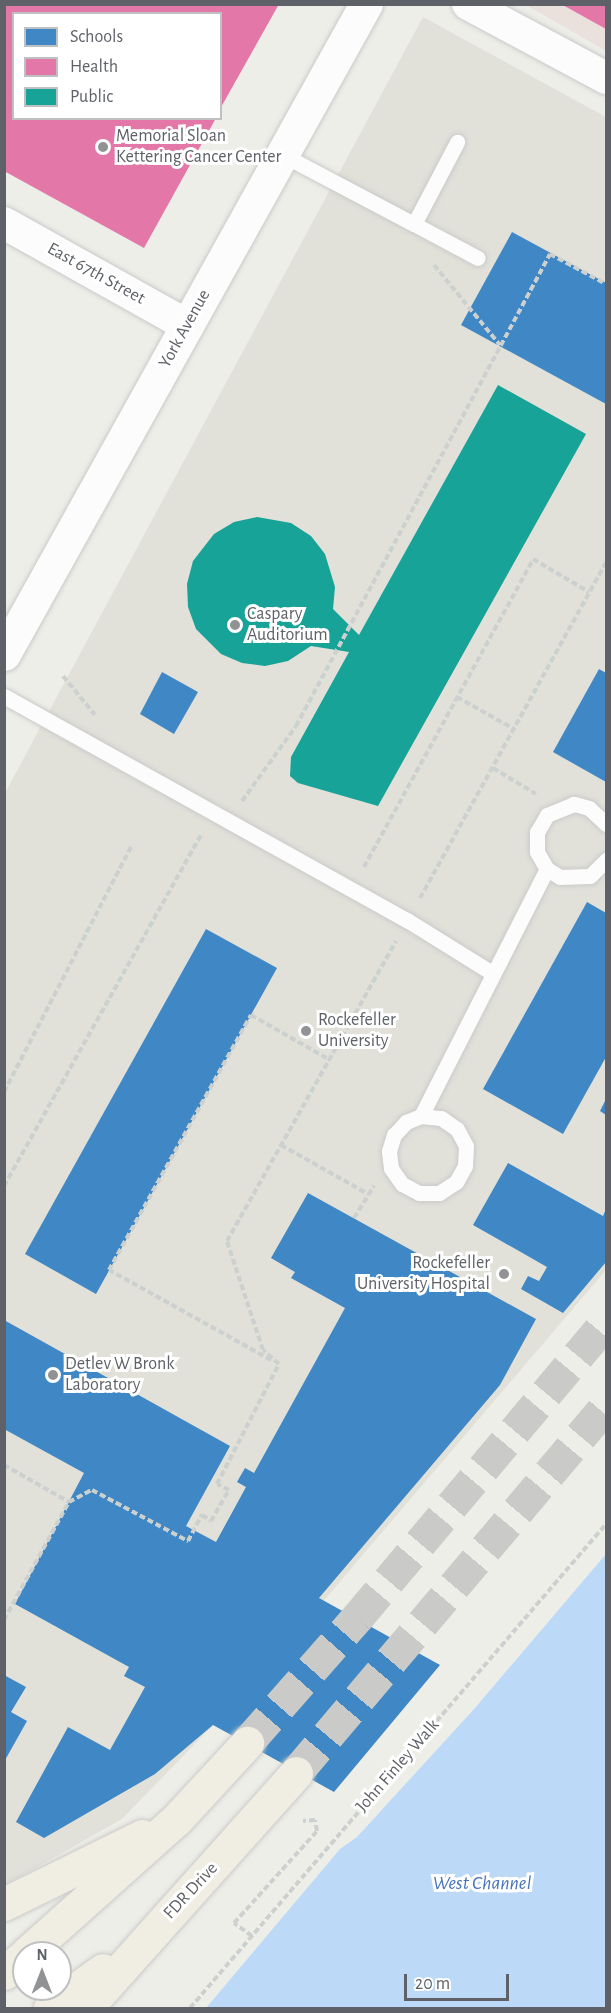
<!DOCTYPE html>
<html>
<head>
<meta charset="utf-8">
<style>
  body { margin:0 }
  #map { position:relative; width:611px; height:2013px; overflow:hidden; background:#eeeee9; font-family:"Alegreya Sans",sans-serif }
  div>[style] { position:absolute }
  .education>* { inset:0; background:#e1e0d9 }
  .medical>* { inset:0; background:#eae0dc }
  .water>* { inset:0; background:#bdd9f8 }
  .schools>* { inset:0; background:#3f88c5 }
  .health>* { inset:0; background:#e377a8 }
  .public>* { inset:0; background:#17a398 }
  .motorway-tunnel>* { height:33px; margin-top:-16.5px; transform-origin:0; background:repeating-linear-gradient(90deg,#cacbc8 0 33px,transparent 0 49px) }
  .path>* { height:4px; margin-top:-2px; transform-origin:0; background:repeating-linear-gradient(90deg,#ccd0ce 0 6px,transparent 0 9px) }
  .roads { filter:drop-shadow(0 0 2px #cacaca) drop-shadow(0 0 2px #cacaca) }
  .service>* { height:15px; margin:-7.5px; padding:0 7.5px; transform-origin:7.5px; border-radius:7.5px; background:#fcfcfc }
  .minor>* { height:32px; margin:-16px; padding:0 16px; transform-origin:16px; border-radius:16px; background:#fcfcfc }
  .secondary>* { height:33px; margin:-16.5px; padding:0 16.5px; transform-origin:16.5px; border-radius:16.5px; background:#fcfcfc }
  .motorway>* { height:33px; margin:-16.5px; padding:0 16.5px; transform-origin:16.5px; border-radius:16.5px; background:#f0eee2 }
  .dots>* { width:16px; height:16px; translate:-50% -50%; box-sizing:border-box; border:3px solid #fff; border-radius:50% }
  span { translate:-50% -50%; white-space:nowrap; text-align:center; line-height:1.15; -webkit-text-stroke:6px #fff; paint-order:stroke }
  .poi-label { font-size:18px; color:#5e6167 }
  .left { translate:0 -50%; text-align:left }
  .right { translate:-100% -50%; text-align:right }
  .street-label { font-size:18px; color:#5e6167 }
  .water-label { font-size:20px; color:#4673bb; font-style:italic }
  .frame { position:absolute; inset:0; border:6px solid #5e6167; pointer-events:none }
  .legend { position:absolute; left:12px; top:12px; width:210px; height:108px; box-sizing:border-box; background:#fff; border:2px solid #bfc0c2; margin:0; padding:8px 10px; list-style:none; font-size:18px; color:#5e6167 }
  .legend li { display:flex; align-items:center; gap:12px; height:30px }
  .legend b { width:30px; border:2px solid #bfc0c2 }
  .north { position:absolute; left:12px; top:1941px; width:60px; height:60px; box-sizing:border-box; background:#fff; border:2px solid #bfc0c2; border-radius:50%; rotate:0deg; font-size:16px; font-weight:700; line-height:24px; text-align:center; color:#5e6167 }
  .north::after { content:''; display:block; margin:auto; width:21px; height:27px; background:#909294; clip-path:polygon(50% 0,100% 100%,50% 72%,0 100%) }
  .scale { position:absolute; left:404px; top:1974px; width:105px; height:27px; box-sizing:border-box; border:3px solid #5e6167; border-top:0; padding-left:8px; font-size:18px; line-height:21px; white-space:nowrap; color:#5e6167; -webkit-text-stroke:4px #fff; paint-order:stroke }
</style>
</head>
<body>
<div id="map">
  <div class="education">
    <i style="clip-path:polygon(423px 17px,606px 117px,606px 1270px,250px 1687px,122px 1819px,5px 1885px,5px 793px)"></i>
  </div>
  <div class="medical">
    <i style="clip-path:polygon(526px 5px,606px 5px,606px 51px)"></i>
  </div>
  <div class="water">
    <i style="clip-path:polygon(606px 1554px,606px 2008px,206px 2008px,340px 1849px,357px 1837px,475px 1708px)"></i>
  </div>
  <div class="schools">
    <i style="clip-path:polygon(512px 232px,606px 283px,606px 404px,461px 325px)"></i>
    <i style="clip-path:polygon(599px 669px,606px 673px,606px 782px,553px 752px)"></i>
    <i style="clip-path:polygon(162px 672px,198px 692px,174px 734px,140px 714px)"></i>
    <i style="clip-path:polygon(587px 902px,606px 913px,606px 1057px,563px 1134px,483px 1089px)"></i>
    <i style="clip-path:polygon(206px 929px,277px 968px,96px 1294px,25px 1254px)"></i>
    <i style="clip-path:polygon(606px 1099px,606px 1115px,600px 1111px)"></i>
    <i style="clip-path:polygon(508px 1163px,603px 1216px,606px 1209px,606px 1262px,563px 1313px,521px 1289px,528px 1276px,539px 1281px,547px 1267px,473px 1225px)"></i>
    <i style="clip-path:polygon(308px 1193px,536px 1319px,500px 1385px,319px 1598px,440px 1665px,334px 1792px,213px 1725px,155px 1774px,44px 1838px,16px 1822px,68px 1727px,110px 1750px,145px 1687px,124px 1676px,129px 1667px,15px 1604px,84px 1473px,4px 1429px,4px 1320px,230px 1446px,186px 1526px,216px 1542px,246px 1487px,237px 1482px,245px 1468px,254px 1473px,345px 1308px,291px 1278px,295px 1272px,271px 1258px)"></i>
    <i style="clip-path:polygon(4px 1675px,26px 1687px,11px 1712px,27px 1721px,4px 1762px)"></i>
  </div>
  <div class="health">
    <i style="clip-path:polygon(4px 4px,279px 4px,220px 109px,220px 14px,14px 14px,14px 118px,216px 118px,144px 248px,4px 171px)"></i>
    <i style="clip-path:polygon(561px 4px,606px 4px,606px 29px)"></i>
  </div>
  <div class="public">
    <i style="clip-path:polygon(498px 385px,586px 434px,378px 806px,298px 783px,290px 776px,291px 757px,349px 652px,311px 646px,288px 661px,265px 666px,242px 663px,221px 654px,196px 629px,188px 607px,187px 584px,193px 561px,214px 534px,234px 522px,257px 517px,291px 523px,311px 536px,325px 554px,335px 587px,333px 609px,359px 635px)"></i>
  </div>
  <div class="motorway-tunnel">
    <i style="left:247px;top:1743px;width:167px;rotate:-48.7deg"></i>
    <i style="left:357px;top:1618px;width:387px;rotate:-49.9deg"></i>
    <i style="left:296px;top:1773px;width:480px;rotate:-49.8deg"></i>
  </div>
  <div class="path">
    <i style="left:434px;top:265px;width:104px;rotate:50.5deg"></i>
    <i style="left:63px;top:676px;width:50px;rotate:50.6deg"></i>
    <i style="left:457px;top:697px;width:65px;rotate:29.3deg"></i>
    <i style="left:493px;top:768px;width:50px;rotate:31.2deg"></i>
    <i style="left:242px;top:801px;width:92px;rotate:-54.2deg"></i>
    <i style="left:296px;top:726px;width:536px;rotate:-61.71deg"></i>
    <i style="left:550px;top:254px;width:64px;rotate:28.2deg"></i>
    <i style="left:364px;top:867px;width:351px;rotate:-61.2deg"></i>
    <i style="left:533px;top:559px;width:65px;rotate:30.5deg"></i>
    <i style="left:420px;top:898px;width:383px;rotate:-61deg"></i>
    <i style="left:4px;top:1092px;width:278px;rotate:-62.6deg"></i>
    <i style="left:281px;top:1145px;width:100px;rotate:29.4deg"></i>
    <i style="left:4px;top:1186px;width:405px;rotate:-60.7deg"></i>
    <i style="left:354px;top:1218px;width:38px;rotate:-58deg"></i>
    <i style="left:271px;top:1360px;width:185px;rotate:-150.9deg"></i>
    <i style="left:109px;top:1270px;width:292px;rotate:-60.9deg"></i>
    <i style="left:251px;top:1015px;width:89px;rotate:29.7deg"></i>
    <i style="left:4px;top:1465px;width:75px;rotate:29.6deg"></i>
    <i style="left:69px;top:1502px;width:26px;rotate:-28deg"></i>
    <i style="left:92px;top:1490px;width:109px;rotate:28deg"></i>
    <i style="left:188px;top:1541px;width:30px;rotate:-62deg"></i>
    <i style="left:202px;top:1515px;width:11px;rotate:34deg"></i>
    <i style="left:211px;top:1521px;width:36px;rotate:-60deg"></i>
    <i style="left:229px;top:1490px;width:13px;rotate:-153deg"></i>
    <i style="left:217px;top:1484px;width:135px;rotate:-62.7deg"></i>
    <i style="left:279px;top:1364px;width:21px;rotate:-139deg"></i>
    <i style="left:263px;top:1350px;width:115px;rotate:-108.3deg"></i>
    <i style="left:227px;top:1241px;width:344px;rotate:-60.6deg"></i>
    <i style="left:4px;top:1620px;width:135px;rotate:-61.2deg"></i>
    <i style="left:252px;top:1936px;width:22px;rotate:-144deg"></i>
    <i style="left:234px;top:1923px;width:124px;rotate:-47.9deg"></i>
    <i style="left:317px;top:1831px;width:11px;rotate:-100deg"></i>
    <i style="left:315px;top:1820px;width:12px;rotate:175deg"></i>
    <i style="left:190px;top:2008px;width:638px;rotate:-49.32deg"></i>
  </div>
  <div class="roads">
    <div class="service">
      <i style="left:283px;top:155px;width:148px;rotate:27.8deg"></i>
      <i style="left:414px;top:224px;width:93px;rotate:-62.3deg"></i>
      <i style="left:414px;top:224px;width:72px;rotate:28deg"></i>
      <i style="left:4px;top:696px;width:461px;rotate:29.1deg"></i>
      <i style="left:407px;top:920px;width:100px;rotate:31.9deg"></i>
      <i style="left:606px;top:824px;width:23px;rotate:-137deg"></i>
      <i style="left:589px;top:808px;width:16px;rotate:-165deg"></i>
      <i style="left:574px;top:804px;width:29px;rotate:158deg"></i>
      <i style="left:547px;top:815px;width:20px;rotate:120deg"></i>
      <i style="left:537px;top:832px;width:20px;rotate:90deg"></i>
      <i style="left:537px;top:852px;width:20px;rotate:60deg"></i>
      <i style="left:547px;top:869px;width:15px;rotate:32deg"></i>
      <i style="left:560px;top:877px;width:30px;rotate:-2deg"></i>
      <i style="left:590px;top:876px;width:23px;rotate:-45deg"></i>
      <i style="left:421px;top:1116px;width:20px;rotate:6deg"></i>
      <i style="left:441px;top:1118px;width:19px;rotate:35deg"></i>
      <i style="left:457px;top:1129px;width:19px;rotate:62deg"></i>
      <i style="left:466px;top:1146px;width:20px;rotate:93deg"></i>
      <i style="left:465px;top:1166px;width:18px;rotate:119deg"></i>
      <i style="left:456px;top:1182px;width:20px;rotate:147deg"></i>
      <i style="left:439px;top:1193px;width:20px;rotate:180deg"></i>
      <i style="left:419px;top:1193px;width:19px;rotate:-152deg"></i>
      <i style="left:402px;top:1184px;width:19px;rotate:-125deg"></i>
      <i style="left:391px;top:1168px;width:17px;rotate:-97deg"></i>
      <i style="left:389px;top:1151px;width:17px;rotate:-73deg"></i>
      <i style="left:394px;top:1135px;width:18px;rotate:-47deg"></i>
      <i style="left:406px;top:1122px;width:16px;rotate:-22deg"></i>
      <i style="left:421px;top:1116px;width:277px;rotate:-63deg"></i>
    </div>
    <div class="minor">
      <i style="left:468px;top:4px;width:157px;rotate:28.2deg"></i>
      <i style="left:4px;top:223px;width:211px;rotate:29.2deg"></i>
    </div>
    <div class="secondary">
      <i style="left:4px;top:654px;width:744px;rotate:-60.89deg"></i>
    </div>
    <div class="motorway">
      <i style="left:4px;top:1904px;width:154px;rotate:-26.2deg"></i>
      <i style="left:27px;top:1953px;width:200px;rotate:-41.8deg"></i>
      <i style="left:176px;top:1820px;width:105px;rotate:-47.3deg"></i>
      <i style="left:4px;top:1973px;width:26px;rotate:-40deg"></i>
      <i style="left:50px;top:2008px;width:65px;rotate:-35.6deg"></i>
      <i style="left:86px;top:2008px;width:315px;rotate:-48.2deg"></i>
    </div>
  </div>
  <div class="dots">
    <i style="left:103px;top:147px;background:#909294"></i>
    <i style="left:235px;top:625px;background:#909294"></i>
    <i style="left:306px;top:1031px;background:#909294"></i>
    <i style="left:504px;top:1274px;background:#909294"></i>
    <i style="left:53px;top:1375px;background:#909294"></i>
  </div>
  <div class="poi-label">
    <span class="left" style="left:116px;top:147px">Memorial Sloan<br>Kettering Cancer Center</span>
    <span class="left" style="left:247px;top:625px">Caspary<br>Auditorium</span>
    <span class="left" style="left:318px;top:1031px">Rockefeller<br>University</span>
    <span class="right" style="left:490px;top:1274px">Rockefeller<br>University Hospital</span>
    <span class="left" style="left:65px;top:1375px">Detlev W Bronk<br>Laboratory</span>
  </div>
  <div class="street-label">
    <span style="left:96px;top:274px;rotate:29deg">East 67th Street</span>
    <span style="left:185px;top:329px;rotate:-61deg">York Avenue</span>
    <span style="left:398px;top:1766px;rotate:-49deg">John Finley Walk</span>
    <span style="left:191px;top:1891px;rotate:-47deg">FDR Drive</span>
  </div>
  <div class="water-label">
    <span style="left:482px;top:1883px">West Channel</span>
  </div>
  <div class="frame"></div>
  <ul class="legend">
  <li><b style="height:16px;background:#3f88c5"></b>Schools</li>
  <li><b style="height:16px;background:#e377a8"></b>Health</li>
  <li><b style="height:16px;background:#17a398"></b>Public</li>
  </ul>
  <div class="north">N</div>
  <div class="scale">20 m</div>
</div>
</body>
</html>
